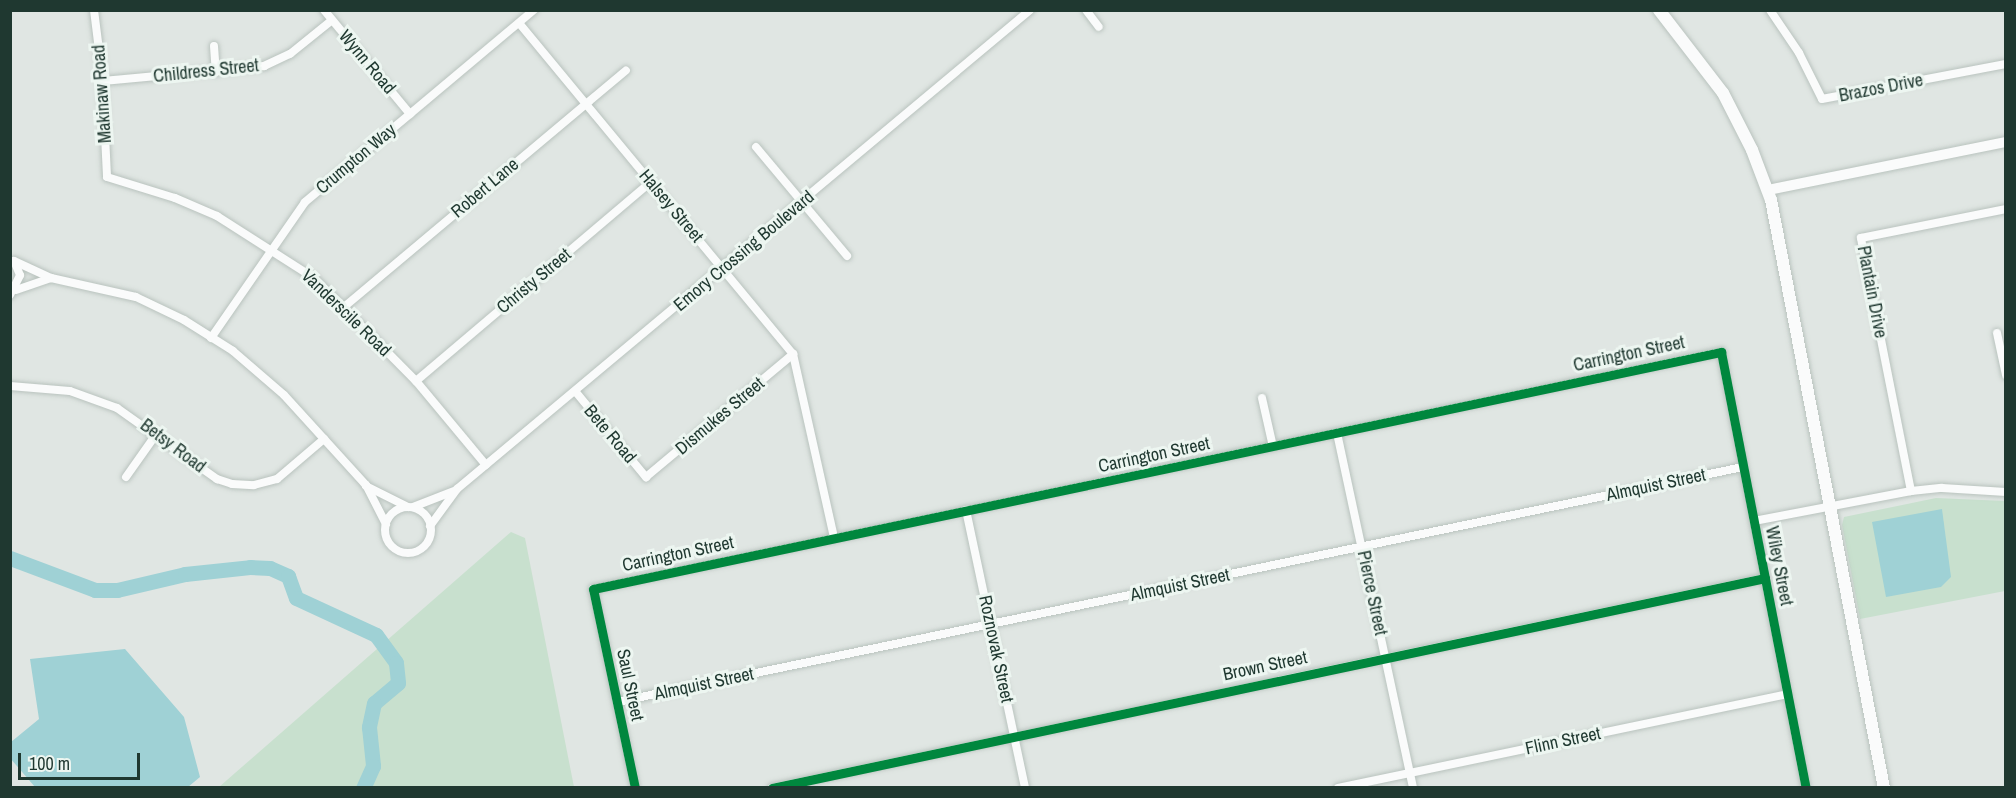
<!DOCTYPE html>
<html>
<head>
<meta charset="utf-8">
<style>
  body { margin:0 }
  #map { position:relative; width:2016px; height:798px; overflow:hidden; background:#e0e6e3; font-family:"Archivo Narrow",sans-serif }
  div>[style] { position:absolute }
  .green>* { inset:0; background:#c8e0ce }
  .water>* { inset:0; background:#9fd1d5 }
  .river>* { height:15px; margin:-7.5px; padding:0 7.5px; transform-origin:7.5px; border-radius:7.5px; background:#9fd1d5 }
  .roads { filter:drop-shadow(0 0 2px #b9c3be) drop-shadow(0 0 2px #b9c3be) }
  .minor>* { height:8px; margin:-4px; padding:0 4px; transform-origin:4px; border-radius:4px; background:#fafbfb }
  .minor>.ring { margin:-4px; padding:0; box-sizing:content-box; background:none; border:8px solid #fafbfb; border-radius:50% }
  .tertiary>* { height:10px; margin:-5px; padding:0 5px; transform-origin:5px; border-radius:5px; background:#fafbfb }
  .secondary>* { height:12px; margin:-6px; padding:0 6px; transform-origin:6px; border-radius:6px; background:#fafbfb }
  .cycleway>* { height:9px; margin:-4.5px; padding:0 4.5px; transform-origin:4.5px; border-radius:4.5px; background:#00873e }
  span { translate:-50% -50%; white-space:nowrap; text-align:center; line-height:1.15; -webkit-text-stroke:6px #edf6f1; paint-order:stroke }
  .street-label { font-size:18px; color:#1f3830 }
  .frame { position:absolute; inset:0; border:12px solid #1f3830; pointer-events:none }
  .scale { position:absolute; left:18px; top:753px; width:122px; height:27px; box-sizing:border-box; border:3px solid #1f3830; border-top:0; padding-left:8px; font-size:18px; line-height:21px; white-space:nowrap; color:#1f3830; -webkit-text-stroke:4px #edf6f1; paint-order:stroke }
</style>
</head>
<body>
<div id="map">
  <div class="green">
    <i style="clip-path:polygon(1936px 498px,2005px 501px,2005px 591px,1860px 619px,1842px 525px,1844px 517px)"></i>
    <i style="clip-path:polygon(511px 532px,525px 538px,574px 787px,219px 787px)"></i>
  </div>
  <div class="water">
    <i style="clip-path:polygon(1942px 509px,1951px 577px,1941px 587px,1886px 597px,1872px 522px)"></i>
    <i style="clip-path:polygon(125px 649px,184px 717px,200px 777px,188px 787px,35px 787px,10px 758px,11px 742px,39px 719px,30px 659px)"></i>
  </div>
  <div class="river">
    <i style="left:10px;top:558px;width:91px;rotate:20.6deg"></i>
    <i style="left:95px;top:590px;width:22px"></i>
    <i style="left:117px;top:590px;width:70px;rotate:-13.2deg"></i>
    <i style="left:185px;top:574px;width:65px;rotate:-6.1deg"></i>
    <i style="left:250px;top:567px;width:20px;rotate:3deg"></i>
    <i style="left:270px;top:568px;width:20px;rotate:24deg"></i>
    <i style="left:288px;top:576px;width:23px;rotate:70deg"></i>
    <i style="left:296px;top:598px;width:88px;rotate:24.8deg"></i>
    <i style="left:376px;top:635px;width:34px;rotate:54deg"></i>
    <i style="left:396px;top:663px;width:20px;rotate:84deg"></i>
    <i style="left:398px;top:683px;width:31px;rotate:140deg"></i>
    <i style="left:374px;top:703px;width:25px;rotate:102deg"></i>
    <i style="left:369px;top:727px;width:39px;rotate:84deg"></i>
    <i style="left:373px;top:766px;width:24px;rotate:114deg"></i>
  </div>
  <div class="roads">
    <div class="minor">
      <i style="left:94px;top:10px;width:64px;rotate:82.9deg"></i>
      <i style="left:102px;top:74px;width:103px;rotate:87.2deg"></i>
      <i style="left:107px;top:177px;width:71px;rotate:17.2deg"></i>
      <i style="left:175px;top:198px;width:46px;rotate:23.2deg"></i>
      <i style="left:217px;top:216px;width:115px;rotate:32.6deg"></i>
      <i style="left:314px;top:278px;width:145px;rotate:45.3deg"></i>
      <i style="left:416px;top:381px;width:109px;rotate:50.2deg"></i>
      <i style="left:324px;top:10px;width:135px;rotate:50.4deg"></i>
      <i style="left:1086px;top:10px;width:21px;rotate:53deg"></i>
      <i style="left:1770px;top:10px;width:52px;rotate:56deg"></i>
      <i style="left:1799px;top:53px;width:51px;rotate:63.4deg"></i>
      <i style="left:1822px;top:99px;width:187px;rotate:-10.8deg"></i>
      <i style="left:519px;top:23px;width:430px;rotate:50.4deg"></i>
      <i style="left:793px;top:354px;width:189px;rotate:77.4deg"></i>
      <i style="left:214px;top:46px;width:26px;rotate:86deg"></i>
      <i style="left:103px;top:81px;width:162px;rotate:-5.3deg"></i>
      <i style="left:264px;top:66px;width:29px;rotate:-25deg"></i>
      <i style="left:290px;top:54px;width:54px;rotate:-39deg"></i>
      <i style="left:756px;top:147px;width:142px;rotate:50.1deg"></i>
      <i style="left:14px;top:261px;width:41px;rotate:24.7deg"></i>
      <i style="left:51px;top:278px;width:87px;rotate:12.6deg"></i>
      <i style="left:136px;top:297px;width:53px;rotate:25.6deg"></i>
      <i style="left:184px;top:320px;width:58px;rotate:32.3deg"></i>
      <i style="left:233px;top:351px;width:67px;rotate:40.8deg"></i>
      <i style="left:284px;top:395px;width:122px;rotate:47.7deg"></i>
      <i style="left:366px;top:485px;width:44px;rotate:62.9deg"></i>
      <i style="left:16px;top:290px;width:37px;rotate:-19deg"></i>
      <i style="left:10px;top:295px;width:22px;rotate:-63deg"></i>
      <i style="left:20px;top:275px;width:15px;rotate:-113deg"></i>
      <i style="left:344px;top:307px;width:368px;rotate:-40deg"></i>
      <i style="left:1997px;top:333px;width:43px;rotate:77.9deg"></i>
      <i style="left:211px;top:338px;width:165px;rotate:-55.3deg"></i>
      <i style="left:305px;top:202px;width:299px;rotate:-40deg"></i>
      <i style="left:416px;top:381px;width:308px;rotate:-40.3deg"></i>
      <i style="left:10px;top:386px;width:60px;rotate:4.8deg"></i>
      <i style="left:70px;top:391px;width:50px;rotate:19.9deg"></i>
      <i style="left:117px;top:408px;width:123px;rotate:35.4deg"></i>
      <i style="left:217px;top:479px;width:16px;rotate:18deg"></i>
      <i style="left:232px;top:484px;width:22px;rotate:3deg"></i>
      <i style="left:254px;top:485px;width:24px;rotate:-15deg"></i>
      <i style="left:277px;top:479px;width:62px;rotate:-40.4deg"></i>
      <i style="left:575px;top:391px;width:112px;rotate:50.5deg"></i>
      <i style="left:646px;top:477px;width:192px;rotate:-39.9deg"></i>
      <i style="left:1262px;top:398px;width:50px;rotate:77.3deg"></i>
      <i style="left:1337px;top:433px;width:363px;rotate:77.9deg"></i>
      <i style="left:126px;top:477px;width:54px;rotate:-54.8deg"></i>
      <i style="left:366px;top:486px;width:47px;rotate:26.6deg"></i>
      <i style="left:1911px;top:491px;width:258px;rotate:-101.2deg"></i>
      <i style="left:1861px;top:238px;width:148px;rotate:-11.3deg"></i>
      <i style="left:413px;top:507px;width:44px;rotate:-21.3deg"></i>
      <i class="ring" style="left:385px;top:507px;width:38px;height:38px"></i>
      <i style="left:966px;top:510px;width:284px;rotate:78deg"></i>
      <i style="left:1754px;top:521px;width:160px;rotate:-10.8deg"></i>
      <i style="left:1911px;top:491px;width:31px;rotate:-6deg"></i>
      <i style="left:1942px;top:488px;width:64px;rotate:3.6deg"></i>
      <i style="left:430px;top:526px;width:46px;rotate:-53.9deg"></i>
      <i style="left:457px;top:489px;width:747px;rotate:-39.89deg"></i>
      <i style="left:617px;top:702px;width:1150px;rotate:-11.79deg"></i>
      <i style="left:635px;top:788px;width:203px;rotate:-101.9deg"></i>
      <i style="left:593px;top:589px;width:1153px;rotate:-11.87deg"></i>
      <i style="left:1721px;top:352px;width:444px;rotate:79deg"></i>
      <i style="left:772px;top:788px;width:1015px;rotate:-11.94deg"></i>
      <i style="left:1338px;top:788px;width:459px;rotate:-11.8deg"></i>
    </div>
    <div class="tertiary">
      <i style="left:1768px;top:190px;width:243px;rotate:-11.4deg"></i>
    </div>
    <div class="secondary">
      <i style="left:1659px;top:10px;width:105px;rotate:52.4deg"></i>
      <i style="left:1723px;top:93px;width:64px;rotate:63deg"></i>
      <i style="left:1752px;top:150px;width:53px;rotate:69.2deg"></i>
      <i style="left:1771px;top:200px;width:599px;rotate:79.12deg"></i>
    </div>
  </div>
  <div class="cycleway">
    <i style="left:635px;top:788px;width:203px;rotate:-101.9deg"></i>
    <i style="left:593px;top:589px;width:1153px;rotate:-11.87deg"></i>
    <i style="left:1721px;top:352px;width:444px;rotate:79deg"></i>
    <i style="left:772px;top:788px;width:1015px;rotate:-11.94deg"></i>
  </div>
  <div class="street-label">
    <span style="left:367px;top:62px;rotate:50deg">Wynn Road</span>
    <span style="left:206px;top:71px;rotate:-6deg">Childress Street</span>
    <span style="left:1881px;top:88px;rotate:-11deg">Brazos Drive</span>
    <span style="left:102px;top:94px;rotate:-94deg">Makinaw Road</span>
    <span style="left:356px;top:159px;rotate:-40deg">Crumpton Way</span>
    <span style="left:485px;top:188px;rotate:-40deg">Robert Lane</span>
    <span style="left:671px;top:206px;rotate:50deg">Halsey Street</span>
    <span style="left:744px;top:251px;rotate:-40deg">Emory Crossing Boulevard</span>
    <span style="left:534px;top:281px;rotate:-40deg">Christy Street</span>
    <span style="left:1872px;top:292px;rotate:79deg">Plantain Drive</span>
    <span style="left:346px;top:313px;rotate:44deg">Vanderscile Road</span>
    <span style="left:1629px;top:354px;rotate:-12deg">Carrington Street</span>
    <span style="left:720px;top:416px;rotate:-40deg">Dismukes Street</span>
    <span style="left:610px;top:434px;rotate:50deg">Bete Road</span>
    <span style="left:173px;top:446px;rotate:37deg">Betsy Road</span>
    <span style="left:1154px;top:455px;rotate:-12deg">Carrington Street</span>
    <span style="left:1656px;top:485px;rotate:-12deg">Almquist Street</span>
    <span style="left:678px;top:554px;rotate:-12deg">Carrington Street</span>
    <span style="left:1779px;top:566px;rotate:79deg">Wiley Street</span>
    <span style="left:1180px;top:585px;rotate:-12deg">Almquist Street</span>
    <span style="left:1372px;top:593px;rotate:78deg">Pierce Street</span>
    <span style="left:996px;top:649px;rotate:78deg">Roznovak Street</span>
    <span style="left:1265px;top:666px;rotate:-12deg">Brown Street</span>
    <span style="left:704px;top:684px;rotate:-12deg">Almquist Street</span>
    <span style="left:630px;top:685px;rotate:78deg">Saul Street</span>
    <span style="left:1563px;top:741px;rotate:-12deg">Flinn Street</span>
  </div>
  <div class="frame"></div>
  <div class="scale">100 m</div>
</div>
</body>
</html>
